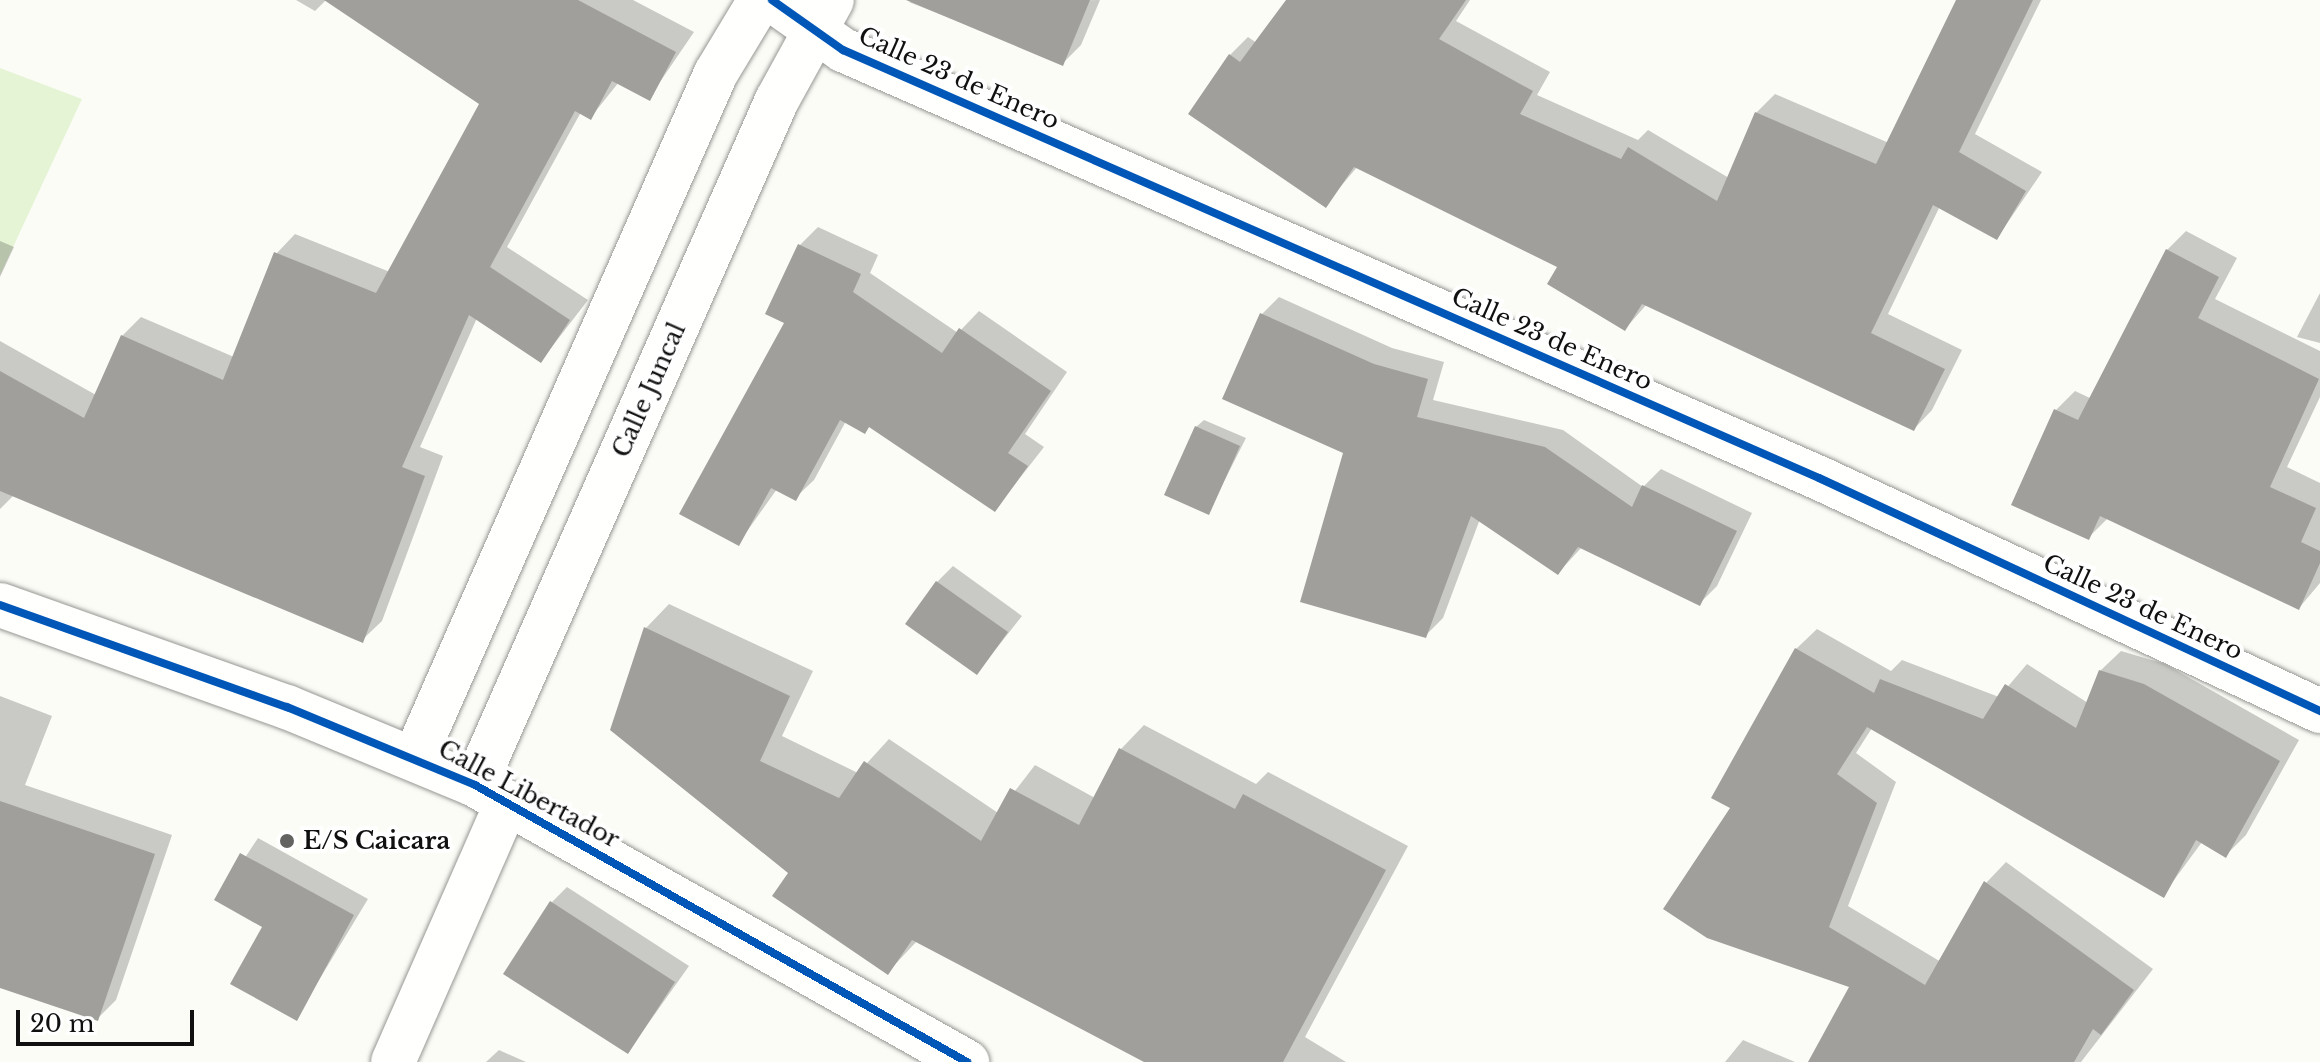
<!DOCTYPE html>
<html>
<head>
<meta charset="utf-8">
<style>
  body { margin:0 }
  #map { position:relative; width:2320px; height:1062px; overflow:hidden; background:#fcfcf7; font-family:"Libre Baskerville",serif }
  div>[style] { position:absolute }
  .green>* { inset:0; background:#e5f4d5 }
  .shadow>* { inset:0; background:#0003 }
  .building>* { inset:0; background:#a09f9c }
  .roads { filter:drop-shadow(0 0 2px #969694) drop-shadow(0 0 2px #969694) }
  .street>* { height:44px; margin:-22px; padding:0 22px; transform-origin:22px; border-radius:22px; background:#fffffe }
  .cycleway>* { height:8px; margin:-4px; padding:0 4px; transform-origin:4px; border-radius:4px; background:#0057b8 }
  .dots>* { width:22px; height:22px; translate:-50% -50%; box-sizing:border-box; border:4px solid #fff; border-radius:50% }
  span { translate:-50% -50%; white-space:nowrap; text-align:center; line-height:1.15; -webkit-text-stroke:8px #fff; paint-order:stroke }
  .street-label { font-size:24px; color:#101010 }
  .poi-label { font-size:24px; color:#101010; font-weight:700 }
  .left { translate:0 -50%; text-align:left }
  .scale { position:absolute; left:16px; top:1010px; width:178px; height:36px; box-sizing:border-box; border:4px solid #101010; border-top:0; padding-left:10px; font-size:24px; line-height:28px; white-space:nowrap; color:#101010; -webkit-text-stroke:6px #fff; paint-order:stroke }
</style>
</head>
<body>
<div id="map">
  <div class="green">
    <i style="clip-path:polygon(0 68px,82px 99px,0 275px)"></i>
  </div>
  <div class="shadow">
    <i style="clip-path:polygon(296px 0,326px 0,315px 11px)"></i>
    <i style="clip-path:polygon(328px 0,633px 0,694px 32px,649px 98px,619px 82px,591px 117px,581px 112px,507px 247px,588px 300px,541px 361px,477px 318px,420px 447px,443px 456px,382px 621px,362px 640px,14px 495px,0 509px,0 341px,96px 395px,122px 336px,141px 317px,234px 357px,276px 254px,295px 234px,390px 272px,482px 104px)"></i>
    <i style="clip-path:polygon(1100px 0,1081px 45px,1063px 63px,909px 2px)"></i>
    <i style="clip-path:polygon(1289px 0,1470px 0,1456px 21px,1550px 72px,1537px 95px,1638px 140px,1648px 130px,1729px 178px,1756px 113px,1775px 94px,1889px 143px,1958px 0,2041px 0,1975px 134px,2042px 172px,1997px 238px,1940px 206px,1888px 314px,1962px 350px,1932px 410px,1914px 429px,1647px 304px,1625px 329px,1560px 267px,1358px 166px,1325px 205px,1230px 55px,1248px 37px,1257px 43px)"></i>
    <i style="clip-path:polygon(818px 227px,878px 255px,870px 273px,958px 333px,979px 311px,1067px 372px,1025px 434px,1044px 447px,995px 510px,871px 425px,865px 431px,846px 421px,814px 480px,795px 498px,777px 489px,738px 544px,787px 322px,767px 313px,800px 245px)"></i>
    <i style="clip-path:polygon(2186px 231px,2237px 258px,2215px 299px,2320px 351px,2320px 397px,2287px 467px,2320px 483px,2320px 583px,2299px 608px,2108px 518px,2089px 537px,2056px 410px,2075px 391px,2092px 399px,2167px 250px)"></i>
    <i style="clip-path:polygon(0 241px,14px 247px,0 277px)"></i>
    <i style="clip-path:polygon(2320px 293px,2320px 343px,2297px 337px)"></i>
    <i style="clip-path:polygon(1279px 297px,1392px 348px,1444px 362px,1433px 400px,1563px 430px,1643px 487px,1661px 469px,1752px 513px,1717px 586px,1700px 603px,1582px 547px,1558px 573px,1480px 519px,1443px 618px,1426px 635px,1346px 451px,1262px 314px)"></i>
    <i style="clip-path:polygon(1204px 420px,1246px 438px,1208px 513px,1196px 427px)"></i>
    <i style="clip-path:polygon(953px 566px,1022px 616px,977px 673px,937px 582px)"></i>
    <i style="clip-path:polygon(669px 604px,813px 671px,782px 736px,858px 773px,889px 739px,998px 813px,1035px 765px,1095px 798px,1121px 749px,1144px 725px,1256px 784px,1268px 772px,1408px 846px,1305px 1037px,1346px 1062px,1149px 1062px,917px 941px,888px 972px,790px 873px,612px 730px,646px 628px)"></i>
    <i style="clip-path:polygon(1817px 629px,1891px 671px,1902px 660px,1999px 697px,2027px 664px,2088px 703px,2100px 671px,2121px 651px,2165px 664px,2299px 740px,2246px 835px,2225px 856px,2202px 842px,2163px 895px,1872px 728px,1856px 753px,1896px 782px,1848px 906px,1941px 962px,1986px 883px,2006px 862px,2153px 969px,2081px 1062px,1949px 1062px,1852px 986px,1733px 807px,1796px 649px)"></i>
    <i style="clip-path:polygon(0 696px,52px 716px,25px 785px,172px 835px,116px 1000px,98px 1018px,0 985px)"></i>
    <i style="clip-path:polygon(258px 838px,368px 899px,296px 1018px,265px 926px,217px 900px)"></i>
    <i style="clip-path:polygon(567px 887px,689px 966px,628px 1052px,552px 902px)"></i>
    <i style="clip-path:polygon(1743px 1040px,1795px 1062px,1725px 1062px)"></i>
    <i style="clip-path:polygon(499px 1050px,526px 1062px,486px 1062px)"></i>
  </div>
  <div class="building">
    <i style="clip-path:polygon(324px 0,578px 0,676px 52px,650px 101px,612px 81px,591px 120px,575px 111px,490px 267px,570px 320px,541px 363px,469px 315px,402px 467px,425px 476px,363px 643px,0 491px,0 371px,84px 418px,121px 335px,223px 380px,274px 252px,376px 293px,479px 104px)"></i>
    <i style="clip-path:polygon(906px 0,1090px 0,1063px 66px)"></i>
    <i style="clip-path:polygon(1286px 0,1466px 0,1439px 39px,1533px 91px,1520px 114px,1621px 159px,1628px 147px,1717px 201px,1755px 112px,1876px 164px,1956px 0,2033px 0,1959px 152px,2026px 191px,1997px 240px,1933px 205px,1871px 333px,1945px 369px,1914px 431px,1642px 304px,1625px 331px,1547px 284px,1557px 267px,1354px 167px,1326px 208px,1188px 114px,1229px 54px,1240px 62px)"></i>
    <i style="clip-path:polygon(798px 244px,861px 274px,853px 292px,942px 353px,959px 328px,1051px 391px,1008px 453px,1028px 466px,995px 512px,869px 427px,865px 434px,840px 420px,796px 501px,771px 488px,739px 546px,679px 514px,784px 323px,765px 314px)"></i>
    <i style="clip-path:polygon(2166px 249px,2219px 277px,2198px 318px,2319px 379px,2270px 487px,2316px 508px,2301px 542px,2320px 551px,2320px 563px,2299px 610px,2100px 516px,2089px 540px,2011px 505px,2054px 409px,2078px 420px)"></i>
    <i style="clip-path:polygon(1260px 313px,1374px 364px,1428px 379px,1417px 417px,1545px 447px,1632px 507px,1642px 485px,1737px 531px,1700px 606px,1578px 547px,1558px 575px,1471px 516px,1426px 638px,1300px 602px,1343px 453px,1222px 399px)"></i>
    <i style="clip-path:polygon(1195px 426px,1240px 446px,1209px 515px,1164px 495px)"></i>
    <i style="clip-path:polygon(936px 581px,1008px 632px,977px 675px,905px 624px)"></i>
    <i style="clip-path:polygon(644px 627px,790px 696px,760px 761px,839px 798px,864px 761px,981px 841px,1010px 788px,1079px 825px,1119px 748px,1235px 809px,1243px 794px,1386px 870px,1283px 1062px,1144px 1062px,912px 940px,888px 975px,772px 896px,788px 873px,610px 730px)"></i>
    <i style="clip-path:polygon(1795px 648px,1874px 693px,1880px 679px,1983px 719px,2005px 684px,2076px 728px,2099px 670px,2144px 684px,2280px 761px,2226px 858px,2196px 840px,2164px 898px,1867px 727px,1837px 774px,1877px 803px,1829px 927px,1925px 985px,1984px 881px,2134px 990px,2101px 1035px,2093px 1029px,2074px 1062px,1808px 1062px,1849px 987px,1707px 938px,1663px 909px,1730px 808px,1711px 798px)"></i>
    <i style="clip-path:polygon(0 801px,155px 854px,98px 1021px,0 988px)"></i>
    <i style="clip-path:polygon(240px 853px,354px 915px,297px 1021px,230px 984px,262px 927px,214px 900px)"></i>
    <i style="clip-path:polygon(550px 901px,675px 982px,628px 1054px,503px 974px)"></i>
  </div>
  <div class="roads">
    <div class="street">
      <i style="left:772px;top:0;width:87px;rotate:35.2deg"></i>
      <i style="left:843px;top:50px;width:1066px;rotate:23.68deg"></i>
      <i style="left:1819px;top:478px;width:553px;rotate:24.94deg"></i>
      <i style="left:0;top:605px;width:305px;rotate:19.6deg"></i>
      <i style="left:287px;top:707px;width:204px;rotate:22.5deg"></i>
      <i style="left:475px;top:785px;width:565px;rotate:29.38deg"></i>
      <i style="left:415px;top:757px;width:747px;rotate:-66.25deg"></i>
      <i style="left:716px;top:73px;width:85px;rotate:-58.9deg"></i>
      <i style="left:475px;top:785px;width:749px;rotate:-66.21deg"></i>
      <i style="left:777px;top:100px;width:114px;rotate:-61.2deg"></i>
      <i style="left:393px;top:1062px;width:284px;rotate:-66.3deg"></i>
    </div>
  </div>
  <div class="cycleway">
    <i style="left:772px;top:0;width:87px;rotate:35.2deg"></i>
    <i style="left:843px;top:50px;width:1066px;rotate:23.68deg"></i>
    <i style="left:1819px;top:478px;width:553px;rotate:24.94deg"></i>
    <i style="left:0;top:605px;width:305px;rotate:19.6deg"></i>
    <i style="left:287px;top:707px;width:204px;rotate:22.5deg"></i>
    <i style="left:475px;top:785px;width:565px;rotate:29.38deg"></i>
  </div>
  <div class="dots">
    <i style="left:287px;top:841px;background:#636361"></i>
  </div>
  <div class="street-label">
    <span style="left:959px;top:78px;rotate:24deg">Calle 23 de Enero</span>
    <span style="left:1552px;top:339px;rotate:24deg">Calle 23 de Enero</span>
    <span style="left:649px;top:390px;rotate:-66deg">Calle Juncal</span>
    <span style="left:2143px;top:607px;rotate:25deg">Calle 23 de Enero</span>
    <span style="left:529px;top:794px;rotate:28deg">Calle Libertador</span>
  </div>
  <div class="poi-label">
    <span class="left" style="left:303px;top:841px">E/S Caicara</span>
  </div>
  <div class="scale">20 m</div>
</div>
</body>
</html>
